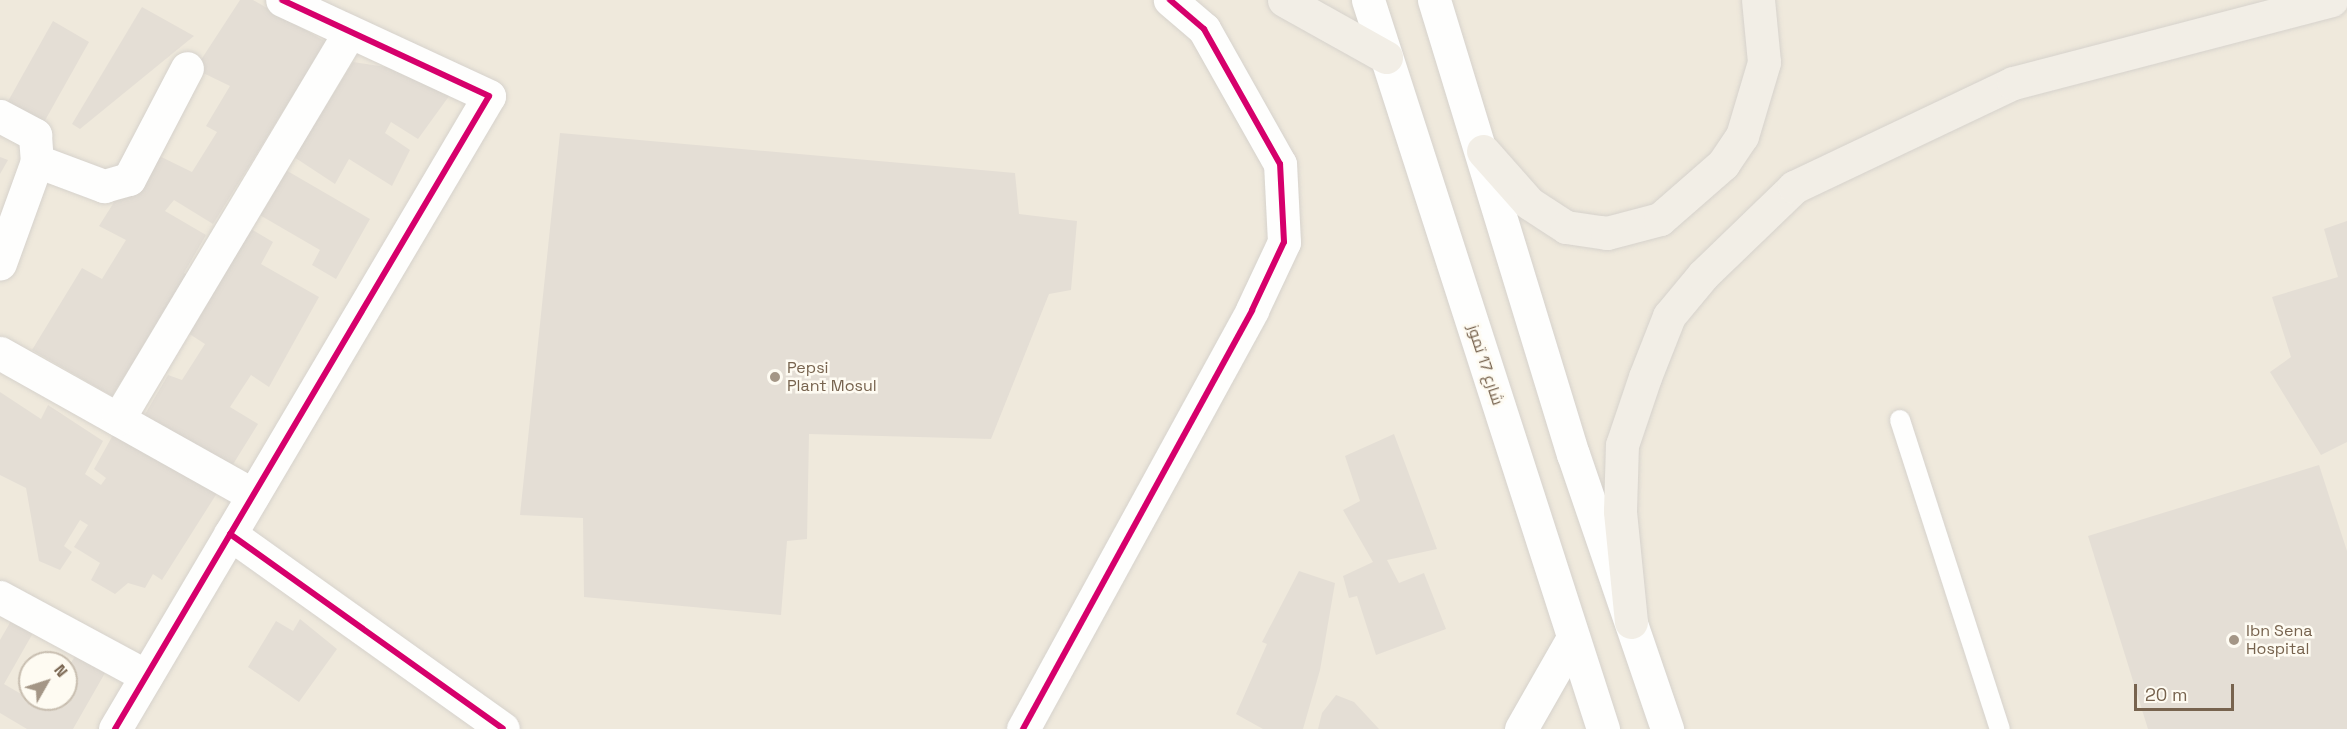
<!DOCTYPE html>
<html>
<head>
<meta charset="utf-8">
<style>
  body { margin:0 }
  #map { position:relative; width:2347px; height:729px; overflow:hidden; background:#f8f6ef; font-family:"Space Grotesk",Cairo,sans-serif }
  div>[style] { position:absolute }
  .residential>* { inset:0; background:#efe9dc }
  .building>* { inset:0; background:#e4ded5 }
  .roads { filter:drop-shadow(0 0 2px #d6d2cc) drop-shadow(0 0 2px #d6d2cc) }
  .service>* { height:20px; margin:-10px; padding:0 10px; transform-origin:10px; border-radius:10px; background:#fefefd }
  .minor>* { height:33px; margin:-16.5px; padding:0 16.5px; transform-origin:16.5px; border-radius:16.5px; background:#fefefd }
  .tertiary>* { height:33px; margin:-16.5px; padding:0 16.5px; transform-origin:16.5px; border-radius:16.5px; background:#fefefd }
  .secondary>* { height:33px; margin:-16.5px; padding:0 16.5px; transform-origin:16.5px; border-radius:16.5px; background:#fefefd }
  .trunk>* { height:33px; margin:-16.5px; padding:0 16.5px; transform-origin:16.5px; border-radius:16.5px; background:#f2eee6 }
  .cycleway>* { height:6px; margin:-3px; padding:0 3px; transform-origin:3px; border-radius:3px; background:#d6006c }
  .dots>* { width:16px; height:16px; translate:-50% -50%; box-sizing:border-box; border:3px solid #fefbf2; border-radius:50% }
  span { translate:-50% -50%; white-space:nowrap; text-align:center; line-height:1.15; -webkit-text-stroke:5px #fefbf2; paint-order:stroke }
  .street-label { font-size:16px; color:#77634e }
  .poi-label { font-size:16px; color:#77634e }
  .left { translate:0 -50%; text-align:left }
  .north { position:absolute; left:18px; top:651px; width:60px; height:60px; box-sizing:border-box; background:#fefbf2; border:2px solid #c8beb0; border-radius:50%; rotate:51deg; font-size:16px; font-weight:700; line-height:24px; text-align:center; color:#77634e }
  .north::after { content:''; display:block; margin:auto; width:21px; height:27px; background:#a49686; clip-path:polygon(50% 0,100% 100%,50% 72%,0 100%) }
  .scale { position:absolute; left:2134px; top:684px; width:100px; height:27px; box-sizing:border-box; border:3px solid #77634e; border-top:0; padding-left:8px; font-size:18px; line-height:21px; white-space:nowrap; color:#77634e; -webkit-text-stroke:4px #fefbf2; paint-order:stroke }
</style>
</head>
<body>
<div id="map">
  <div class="residential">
    <i style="clip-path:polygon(evenodd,0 0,2347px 0,2347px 729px,0 729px,0 0,30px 663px,66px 663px,66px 699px,30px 699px,30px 663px)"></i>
  </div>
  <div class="building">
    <i style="clip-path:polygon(240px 0,253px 0,326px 42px,213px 224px,174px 200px,165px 211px,206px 235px,184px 273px,188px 275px,112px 396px,32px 350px,82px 268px,102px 279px,126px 240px,99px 226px,147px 150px,192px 172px,217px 132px,206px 126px,230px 86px,195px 69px)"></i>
    <i style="clip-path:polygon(142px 7px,194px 36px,80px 129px,72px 124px)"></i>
    <i style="clip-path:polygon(53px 21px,89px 42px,43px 124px,7px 103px)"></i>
    <i style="clip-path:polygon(353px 62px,413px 71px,452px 92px,418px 139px,391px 122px,385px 133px,410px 150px,392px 186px,349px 159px,335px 184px,294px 157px)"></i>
    <i style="clip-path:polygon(560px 133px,1015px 173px,1019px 214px,1077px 221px,1071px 290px,1049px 294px,991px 439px,809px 434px,807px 539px,787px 541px,781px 615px,584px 597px,583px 518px,520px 515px)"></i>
    <i style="clip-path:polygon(0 157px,8px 160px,0 174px)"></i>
    <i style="clip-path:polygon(284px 169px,370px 219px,336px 279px,312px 265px,320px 250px,258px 214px)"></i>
    <i style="clip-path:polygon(2347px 221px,2347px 442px,2321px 455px,2270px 372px,2291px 357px,2272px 297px,2338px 277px,2324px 229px)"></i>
    <i style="clip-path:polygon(251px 229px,273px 242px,261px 264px,319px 297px,269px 387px,251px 375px,230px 407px,258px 424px,232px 466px,144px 416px,168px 375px,182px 380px,205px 344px,188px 333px)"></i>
    <i style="clip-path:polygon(0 392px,41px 419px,48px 405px,103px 441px,85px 474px,101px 485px,106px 478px,94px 469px,113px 435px,219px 490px,162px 580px,153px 574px,145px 588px,128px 583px,115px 594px,91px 580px,100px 563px,74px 547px,88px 525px,80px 520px,64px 546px,72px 552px,60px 570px,39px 561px,26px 488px,0 475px)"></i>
    <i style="clip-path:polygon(1394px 434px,1437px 549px,1387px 560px,1399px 583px,1424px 573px,1446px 629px,1376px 655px,1357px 596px,1349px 598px,1343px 576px,1373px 562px,1343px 510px,1360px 501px,1345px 456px)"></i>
    <i style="clip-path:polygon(2319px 465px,2347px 551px,2347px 729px,2148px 729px,2088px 536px)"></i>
    <i style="clip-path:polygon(1299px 571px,1335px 583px,1320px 670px,1303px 729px,1263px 729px,1236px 714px,1267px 644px,1262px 642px)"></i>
    <i style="clip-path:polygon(300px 619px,337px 649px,299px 702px,248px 667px,276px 621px,293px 631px)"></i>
    <i style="clip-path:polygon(11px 621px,33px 633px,4px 684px,45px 708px,50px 699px,66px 699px,66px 671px,75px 656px,105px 673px,73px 729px,27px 729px,0 713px,0 640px)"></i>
    <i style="clip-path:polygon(1336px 695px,1354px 702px,1379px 729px,1318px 729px,1322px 713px)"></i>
  </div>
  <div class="roads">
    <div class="service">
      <i style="left:1900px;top:420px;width:325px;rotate:72.1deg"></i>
    </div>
    <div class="minor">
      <i style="left:0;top:116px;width:40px;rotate:28deg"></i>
      <i style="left:35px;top:135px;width:26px;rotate:86deg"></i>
      <i style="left:37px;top:161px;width:109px;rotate:109.9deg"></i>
      <i style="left:37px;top:161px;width:72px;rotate:20.5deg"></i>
      <i style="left:104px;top:186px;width:26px;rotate:-16deg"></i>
      <i style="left:129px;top:179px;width:125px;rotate:-62.4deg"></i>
      <i style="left:0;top:353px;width:290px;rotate:29.3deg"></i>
      <i style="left:118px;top:419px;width:451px;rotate:-59.1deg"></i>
      <i style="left:230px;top:534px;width:335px;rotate:35.5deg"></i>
      <i style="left:0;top:597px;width:166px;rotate:28.4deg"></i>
      <i style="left:115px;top:729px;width:735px;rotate:-59.42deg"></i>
      <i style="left:489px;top:96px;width:228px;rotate:-155.1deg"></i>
      <i style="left:1521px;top:729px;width:105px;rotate:-60.3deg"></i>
    </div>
    <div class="tertiary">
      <i style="left:1023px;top:729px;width:477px;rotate:-61.3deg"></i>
      <i style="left:1252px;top:310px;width:75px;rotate:-64.8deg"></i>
      <i style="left:1284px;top:242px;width:78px;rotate:-92.9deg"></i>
      <i style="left:1280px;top:164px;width:155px;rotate:-119.4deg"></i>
      <i style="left:1204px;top:29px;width:45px;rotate:-139.5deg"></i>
    </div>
    <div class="secondary">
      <i style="left:1368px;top:0;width:766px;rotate:72.13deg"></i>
      <i style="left:1434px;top:0;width:475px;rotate:73deg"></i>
      <i style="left:1573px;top:454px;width:291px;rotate:71.1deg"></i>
    </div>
    <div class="trunk">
      <i style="left:1284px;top:0;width:117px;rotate:29.2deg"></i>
      <i style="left:1483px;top:151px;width:69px;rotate:48.5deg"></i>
      <i style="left:1529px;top:203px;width:44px;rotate:33deg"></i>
      <i style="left:1566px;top:227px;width:41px;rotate:8.3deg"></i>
      <i style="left:1607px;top:233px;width:55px;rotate:-14.8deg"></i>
      <i style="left:1660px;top:219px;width:84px;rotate:-41.1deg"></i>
      <i style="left:1723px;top:164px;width:34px;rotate:-56deg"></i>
      <i style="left:1742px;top:136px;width:77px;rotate:-73.4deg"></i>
      <i style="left:1764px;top:62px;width:62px;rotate:-95.5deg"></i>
      <i style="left:1631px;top:622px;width:112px;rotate:-95.7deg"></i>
      <i style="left:1620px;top:511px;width:66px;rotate:-88.3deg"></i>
      <i style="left:1622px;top:445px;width:72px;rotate:-71.3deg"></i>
      <i style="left:1645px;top:377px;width:66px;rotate:-68.5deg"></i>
      <i style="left:1669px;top:316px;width:53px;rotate:-50.3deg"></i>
      <i style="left:1703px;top:275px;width:127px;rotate:-44deg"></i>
      <i style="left:1794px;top:187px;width:242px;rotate:-25.4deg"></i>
      <i style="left:2013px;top:83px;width:329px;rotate:-14.6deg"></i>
    </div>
  </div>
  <div class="cycleway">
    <i style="left:230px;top:534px;width:335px;rotate:35.5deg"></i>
    <i style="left:115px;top:729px;width:735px;rotate:-59.42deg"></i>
    <i style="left:489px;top:96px;width:228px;rotate:-155.1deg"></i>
    <i style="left:1023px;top:729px;width:477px;rotate:-61.3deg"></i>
    <i style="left:1252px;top:310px;width:75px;rotate:-64.8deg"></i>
    <i style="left:1284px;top:242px;width:78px;rotate:-92.9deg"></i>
    <i style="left:1280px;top:164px;width:155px;rotate:-119.4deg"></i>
    <i style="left:1204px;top:29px;width:45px;rotate:-139.5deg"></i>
  </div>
  <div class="dots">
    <i style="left:775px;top:377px;background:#a49686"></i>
    <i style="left:2234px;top:640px;background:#a49686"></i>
  </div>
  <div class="street-label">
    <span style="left:1485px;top:365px;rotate:72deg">شارع 17 تموز</span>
  </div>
  <div class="poi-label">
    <span class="left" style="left:787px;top:377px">Pepsi<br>Plant Mosul</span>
    <span class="left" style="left:2246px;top:640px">Ibn Sena<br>Hospital</span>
  </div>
  <div class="north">N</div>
  <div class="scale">20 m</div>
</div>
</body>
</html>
